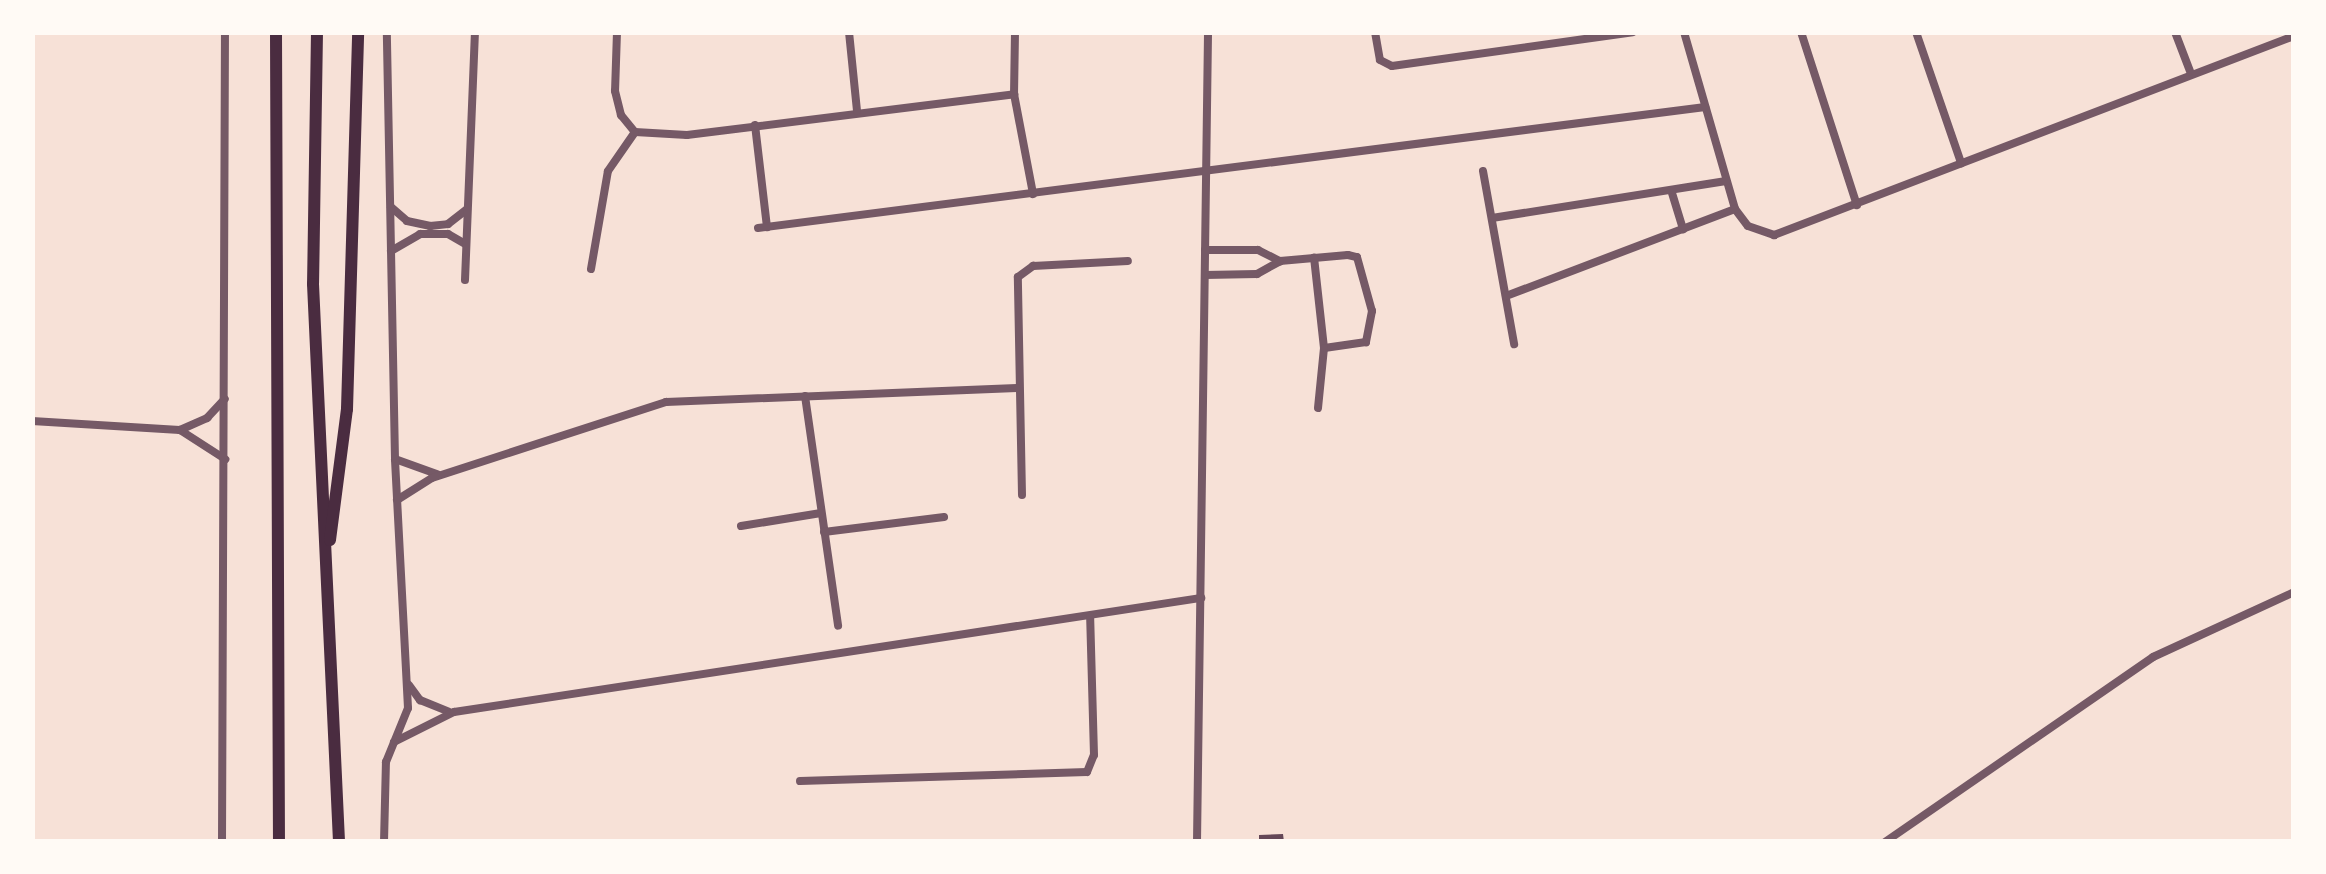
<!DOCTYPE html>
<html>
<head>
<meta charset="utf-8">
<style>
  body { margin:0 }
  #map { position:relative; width:2326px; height:874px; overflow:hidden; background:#f7e1d7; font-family:Rubik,sans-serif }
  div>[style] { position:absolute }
  .building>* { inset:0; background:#644757 }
  .minor>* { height:8px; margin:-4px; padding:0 4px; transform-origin:4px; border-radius:4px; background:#755966 }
  .primary>* { height:12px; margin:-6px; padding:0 6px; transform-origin:6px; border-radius:6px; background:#4a2c40 }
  span { translate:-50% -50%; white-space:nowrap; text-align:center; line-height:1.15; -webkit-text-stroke:8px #fffaf5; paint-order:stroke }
  .frame { position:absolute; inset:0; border:35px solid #fffaf5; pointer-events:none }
</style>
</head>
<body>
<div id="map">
  <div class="building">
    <i style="clip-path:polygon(1283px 834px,1284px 842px,1259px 842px,1259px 835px)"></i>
  </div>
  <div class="minor">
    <i style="left:617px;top:32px;width:59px;rotate:91.9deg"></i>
    <i style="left:615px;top:91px;width:25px;rotate:76deg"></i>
    <i style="left:621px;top:115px;width:22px;rotate:51deg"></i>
    <i style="left:635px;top:132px;width:52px;rotate:3.3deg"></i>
    <i style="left:687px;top:135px;width:330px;rotate:-7.1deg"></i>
    <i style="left:849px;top:32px;width:79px;rotate:84.2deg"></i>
    <i style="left:1015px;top:32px;width:62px;rotate:90.9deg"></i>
    <i style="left:1014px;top:94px;width:102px;rotate:79.2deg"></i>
    <i style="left:1375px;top:32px;width:28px;rotate:80deg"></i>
    <i style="left:1380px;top:60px;width:13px;rotate:27deg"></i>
    <i style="left:1392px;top:66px;width:243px;rotate:-8deg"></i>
    <i style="left:1684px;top:32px;width:184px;rotate:73.9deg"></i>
    <i style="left:1735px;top:209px;width:21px;rotate:53deg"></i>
    <i style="left:1748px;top:226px;width:28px;rotate:19deg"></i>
    <i style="left:1774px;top:235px;width:557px;rotate:-20.94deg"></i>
    <i style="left:1801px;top:32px;width:182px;rotate:72.1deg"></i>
    <i style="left:1916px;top:32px;width:139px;rotate:71deg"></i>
    <i style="left:2175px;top:32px;width:42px;rotate:69deg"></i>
    <i style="left:755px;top:125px;width:103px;rotate:83.3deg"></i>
    <i style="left:1483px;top:171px;width:176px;rotate:79.8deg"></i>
    <i style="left:1672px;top:193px;width:38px;rotate:73deg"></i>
    <i style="left:391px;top:207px;width:21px;rotate:41deg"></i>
    <i style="left:407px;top:221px;width:24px;rotate:12deg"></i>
    <i style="left:430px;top:226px;width:18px;rotate:-6deg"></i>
    <i style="left:448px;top:224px;width:24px;rotate:-38deg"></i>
    <i style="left:1492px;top:218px;width:237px;rotate:-9deg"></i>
    <i style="left:758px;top:228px;width:955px;rotate:-7.28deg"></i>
    <i style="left:1205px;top:250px;width:53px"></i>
    <i style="left:1258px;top:250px;width:25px;rotate:27deg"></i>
    <i style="left:1280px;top:261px;width:68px;rotate:-5deg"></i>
    <i style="left:1348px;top:255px;width:9px;rotate:13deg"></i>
    <i style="left:1357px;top:257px;width:56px;rotate:74.5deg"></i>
    <i style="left:1372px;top:311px;width:32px;rotate:101deg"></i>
    <i style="left:1366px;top:342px;width:42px;rotate:171.9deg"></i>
    <i style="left:1324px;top:348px;width:91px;rotate:-96.3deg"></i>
    <i style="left:391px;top:251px;width:34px;rotate:-30deg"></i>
    <i style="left:420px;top:234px;width:28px"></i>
    <i style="left:448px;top:234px;width:20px;rotate:30deg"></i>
    <i style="left:591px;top:269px;width:99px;rotate:-80.2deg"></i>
    <i style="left:608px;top:171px;width:47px;rotate:-55.3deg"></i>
    <i style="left:1205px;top:275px;width:52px;rotate:-1.1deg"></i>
    <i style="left:1257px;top:274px;width:26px;rotate:-29deg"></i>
    <i style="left:465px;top:280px;width:248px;rotate:-87.7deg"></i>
    <i style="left:1506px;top:296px;width:245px;rotate:-20.8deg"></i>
    <i style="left:805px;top:396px;width:232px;rotate:81.8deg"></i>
    <i style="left:1318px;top:408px;width:60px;rotate:-84.3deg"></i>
    <i style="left:32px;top:421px;width:148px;rotate:3.5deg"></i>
    <i style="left:180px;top:430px;width:54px;rotate:32.8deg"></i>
    <i style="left:180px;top:430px;width:30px;rotate:-24deg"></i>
    <i style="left:207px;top:418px;width:26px;rotate:-47deg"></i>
    <i style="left:395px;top:459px;width:45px;rotate:19.7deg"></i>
    <i style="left:1022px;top:495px;width:218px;rotate:-91.1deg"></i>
    <i style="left:1018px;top:277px;width:19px;rotate:-36deg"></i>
    <i style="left:1033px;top:266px;width:95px;rotate:-3deg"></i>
    <i style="left:397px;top:500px;width:41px;rotate:-32.2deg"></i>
    <i style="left:432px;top:478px;width:246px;rotate:-18deg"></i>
    <i style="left:666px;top:402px;width:351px;rotate:-2.3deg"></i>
    <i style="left:741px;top:526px;width:81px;rotate:-9.2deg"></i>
    <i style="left:824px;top:532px;width:121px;rotate:-7.1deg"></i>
    <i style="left:409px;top:685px;width:19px;rotate:54deg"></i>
    <i style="left:420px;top:700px;width:31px;rotate:22deg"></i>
    <i style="left:394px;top:742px;width:67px;rotate:-26.6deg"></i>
    <i style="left:454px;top:712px;width:756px;rotate:-8.68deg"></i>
    <i style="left:800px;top:781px;width:287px;rotate:-1.8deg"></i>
    <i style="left:1087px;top:772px;width:18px;rotate:-68deg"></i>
    <i style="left:1094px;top:755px;width:139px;rotate:-91.6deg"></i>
    <i style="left:222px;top:842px;width:810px;rotate:-89.79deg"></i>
    <i style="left:384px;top:842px;width:80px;rotate:-88.6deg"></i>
    <i style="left:386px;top:762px;width:58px;rotate:-67.8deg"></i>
    <i style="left:408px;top:708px;width:249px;rotate:-93deg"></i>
    <i style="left:395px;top:459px;width:427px;rotate:-91.1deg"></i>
    <i style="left:1197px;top:842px;width:810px;rotate:-89.22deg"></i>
    <i style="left:1885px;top:842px;width:326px;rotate:-34.6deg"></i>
    <i style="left:2153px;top:657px;width:155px;rotate:-24.7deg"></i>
  </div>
  <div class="primary">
    <i style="left:276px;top:32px;width:810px;rotate:89.79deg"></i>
    <i style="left:317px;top:32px;width:252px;rotate:90.9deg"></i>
    <i style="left:313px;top:284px;width:559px;rotate:87.33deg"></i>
    <i style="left:330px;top:540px;width:132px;rotate:-82.6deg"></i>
    <i style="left:347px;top:409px;width:377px;rotate:-88.3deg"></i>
  </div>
  <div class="frame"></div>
</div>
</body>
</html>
